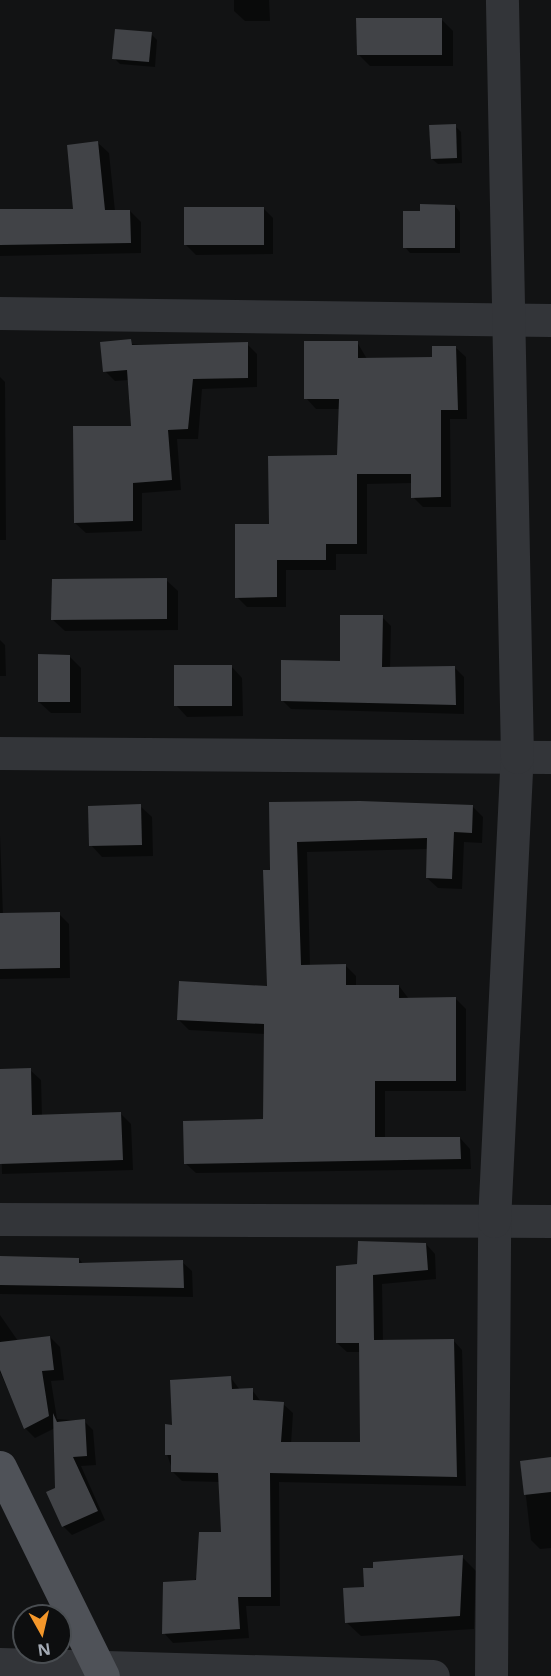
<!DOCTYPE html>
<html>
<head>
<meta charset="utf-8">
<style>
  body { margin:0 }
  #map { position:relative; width:551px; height:1676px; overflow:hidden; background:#121314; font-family:"Open Sans",sans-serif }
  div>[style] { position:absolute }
  .shadow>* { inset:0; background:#0007 }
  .building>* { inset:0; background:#414347 }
  .minor>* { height:33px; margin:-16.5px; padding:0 16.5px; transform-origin:16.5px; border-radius:16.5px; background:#333539 }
  .major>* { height:33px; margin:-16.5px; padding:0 16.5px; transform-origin:16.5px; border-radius:16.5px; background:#4f5258 }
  span { translate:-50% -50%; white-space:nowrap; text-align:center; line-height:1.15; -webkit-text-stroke:4.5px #0d0e0f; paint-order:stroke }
  .north { position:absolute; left:12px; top:1604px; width:60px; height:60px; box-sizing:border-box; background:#0d0e0f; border:2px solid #494d51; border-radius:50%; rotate:172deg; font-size:16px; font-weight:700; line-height:24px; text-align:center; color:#a4abb5 }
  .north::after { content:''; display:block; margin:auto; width:21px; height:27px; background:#f4972a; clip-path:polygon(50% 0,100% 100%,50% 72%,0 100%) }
</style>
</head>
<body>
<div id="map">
  <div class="shadow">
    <i style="clip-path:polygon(234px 0,269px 0,270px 21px,245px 21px,234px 11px)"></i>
    <i style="clip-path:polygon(441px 19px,453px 31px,453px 66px,370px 66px,358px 54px)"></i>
    <i style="clip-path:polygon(151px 34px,157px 40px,155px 67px,120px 64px,114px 58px)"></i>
    <i style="clip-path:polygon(455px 126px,461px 132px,462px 163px,438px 164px,432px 159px)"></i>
    <i style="clip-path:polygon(97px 142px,109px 153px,115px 211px,130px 211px,141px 222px,141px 253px,0 256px,0 210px,75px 210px)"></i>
    <i style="clip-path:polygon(455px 206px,460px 212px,460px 253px,410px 253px,405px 247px,421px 212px)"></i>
    <i style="clip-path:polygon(263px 208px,273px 218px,273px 254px,196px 255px,186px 245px)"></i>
    <i style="clip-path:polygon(357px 342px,367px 359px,433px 359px,455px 347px,466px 357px,467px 419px,450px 419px,451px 507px,423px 507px,413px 497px,412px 483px,367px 484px,367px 554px,336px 554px,336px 570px,286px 570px,286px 607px,247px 607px,237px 597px,270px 525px,339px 457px,340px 409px,316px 409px,306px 398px)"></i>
    <i style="clip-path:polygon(102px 344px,247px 344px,257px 354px,257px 387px,202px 389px,198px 439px,177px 439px,181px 490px,142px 493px,142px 531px,86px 533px,75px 523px,133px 427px,129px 380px,115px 381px,105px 371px)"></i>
    <i style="clip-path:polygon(0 377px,5px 382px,6px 540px,0 540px)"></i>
    <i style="clip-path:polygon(166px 580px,178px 591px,178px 630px,65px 631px,53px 620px)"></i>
    <i style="clip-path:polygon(382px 617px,391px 626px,390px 669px,455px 668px,464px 677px,464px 714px,291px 709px,282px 700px,342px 662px)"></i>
    <i style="clip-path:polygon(0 640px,5px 645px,6px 676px,0 676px)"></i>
    <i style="clip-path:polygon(69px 656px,81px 668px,81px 713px,51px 713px,39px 702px)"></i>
    <i style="clip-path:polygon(231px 666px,242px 678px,243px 716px,187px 717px,176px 705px)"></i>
    <i style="clip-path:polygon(271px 804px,472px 806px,483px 817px,482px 843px,464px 842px,462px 889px,438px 888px,427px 878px,428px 849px,307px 852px,310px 966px,345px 965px,356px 976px,356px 987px,399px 986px,409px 999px,455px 998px,466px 1009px,466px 1091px,385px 1091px,385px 1139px,460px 1138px,470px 1149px,471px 1169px,196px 1173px,185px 1163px,264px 1121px,266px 1034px,189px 1030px,178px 1019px,268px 987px)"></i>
    <i style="clip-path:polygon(140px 806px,152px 817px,153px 856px,102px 857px,91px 845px)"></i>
    <i style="clip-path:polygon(0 835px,3px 915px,59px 914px,69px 924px,70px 978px,0 979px)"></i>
    <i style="clip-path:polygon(30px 1070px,41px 1080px,42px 1117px,120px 1113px,131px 1124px,133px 1170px,2px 1174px,0 1071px)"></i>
    <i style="clip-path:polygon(426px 1244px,435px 1254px,436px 1279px,382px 1284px,383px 1342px,453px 1340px,462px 1350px,466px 1486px,279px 1482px,280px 1606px,246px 1606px,249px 1638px,173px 1643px,164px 1633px,222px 1533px,220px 1482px,182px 1481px,173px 1472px,167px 1454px,173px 1426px,231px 1378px,240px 1390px,252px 1390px,262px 1403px,283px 1404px,293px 1413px,291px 1444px,362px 1444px,361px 1352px,347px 1352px,337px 1343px,359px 1265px)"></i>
    <i style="clip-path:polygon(0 1258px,79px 1259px,84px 1265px,182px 1262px,192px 1271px,193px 1297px,0 1294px)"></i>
    <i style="clip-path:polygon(0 1315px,18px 1341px,50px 1337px,60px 1347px,64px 1380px,51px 1381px,57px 1419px,84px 1421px,93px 1430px,96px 1465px,81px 1466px,105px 1520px,72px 1535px,63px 1526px,56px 1488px,55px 1428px,35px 1438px,25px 1428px,0 1372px)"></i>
    <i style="clip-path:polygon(522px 1462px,551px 1466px,551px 1548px,540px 1549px,531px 1540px)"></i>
    <i style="clip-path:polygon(462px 1557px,476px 1571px,474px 1629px,361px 1636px,346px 1622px,365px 1588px)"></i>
  </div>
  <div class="building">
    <i style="clip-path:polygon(356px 18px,442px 18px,442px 55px,357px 55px)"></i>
    <i style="clip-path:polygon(115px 29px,152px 32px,149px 62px,112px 59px)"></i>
    <i style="clip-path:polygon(456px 124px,457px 158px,431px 159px,429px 125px)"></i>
    <i style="clip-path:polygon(98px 141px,105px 210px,130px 210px,131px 243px,0 245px,0 209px,73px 209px,67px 145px)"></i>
    <i style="clip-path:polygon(420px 204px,455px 205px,455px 248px,403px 248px,403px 211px,420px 211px)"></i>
    <i style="clip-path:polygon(184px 207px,264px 207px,264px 245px,184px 245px)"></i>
    <i style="clip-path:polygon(131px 339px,132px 345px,248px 342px,248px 378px,193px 379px,188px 429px,168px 430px,172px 480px,133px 483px,133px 521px,74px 523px,73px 426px,131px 426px,127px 370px,103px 372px,100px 342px)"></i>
    <i style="clip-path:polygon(304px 341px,358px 341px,358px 358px,432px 357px,432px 346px,456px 346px,458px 410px,441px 410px,441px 497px,411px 498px,411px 474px,357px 474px,357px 544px,326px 544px,326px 560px,277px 560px,277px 597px,235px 598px,235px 524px,269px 524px,268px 456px,337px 455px,339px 399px,304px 399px)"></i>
    <i style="clip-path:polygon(167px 578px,167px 619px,51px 620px,52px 579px)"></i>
    <i style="clip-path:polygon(340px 615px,383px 615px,382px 667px,455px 666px,456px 705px,281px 701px,281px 660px,340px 661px)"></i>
    <i style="clip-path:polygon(38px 654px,70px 655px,70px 702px,38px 702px)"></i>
    <i style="clip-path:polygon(174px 665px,232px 665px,232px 706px,174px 706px)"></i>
    <i style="clip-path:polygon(360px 801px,473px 805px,472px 833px,454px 832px,452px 879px,426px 878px,427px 838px,297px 842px,301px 965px,346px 964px,346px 985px,399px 985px,399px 998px,456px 997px,456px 1081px,375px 1081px,375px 1137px,460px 1137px,461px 1159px,184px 1164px,183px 1121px,263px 1119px,264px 1024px,177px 1020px,179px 981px,267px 986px,263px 870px,270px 870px,269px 802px)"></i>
    <i style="clip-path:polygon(141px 804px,142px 845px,89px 846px,88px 806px)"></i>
    <i style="clip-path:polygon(60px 912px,60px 968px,0 969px,0 913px)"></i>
    <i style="clip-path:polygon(31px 1068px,32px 1115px,121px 1112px,123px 1160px,0 1164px,0 1069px)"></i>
    <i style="clip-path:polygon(358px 1241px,426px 1243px,428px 1270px,373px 1275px,374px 1340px,454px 1339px,457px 1477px,270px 1473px,271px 1597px,238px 1597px,240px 1629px,162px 1634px,163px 1582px,196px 1580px,199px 1532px,221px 1532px,218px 1473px,171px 1472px,171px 1455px,165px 1455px,165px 1424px,172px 1425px,170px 1380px,231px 1376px,232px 1389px,253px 1388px,253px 1400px,284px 1402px,281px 1442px,360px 1442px,359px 1343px,336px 1343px,336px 1266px,357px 1264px)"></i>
    <i style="clip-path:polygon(0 1256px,79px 1258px,79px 1263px,183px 1260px,184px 1288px,0 1285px)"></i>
    <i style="clip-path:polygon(50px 1336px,54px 1370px,42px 1371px,49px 1416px,24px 1429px,0 1370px,0 1342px)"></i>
    <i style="clip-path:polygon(53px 1413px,57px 1422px,85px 1419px,87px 1456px,73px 1457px,98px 1511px,62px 1527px,46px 1492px,55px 1488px)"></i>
    <i style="clip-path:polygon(551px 1457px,551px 1492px,524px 1495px,520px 1461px)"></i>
    <i style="clip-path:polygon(463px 1555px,460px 1616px,345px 1623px,343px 1588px,364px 1587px,363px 1568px,373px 1568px,373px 1562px)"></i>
  </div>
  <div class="minor">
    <i style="left:0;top:313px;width:551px;rotate:0.73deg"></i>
    <i style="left:0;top:753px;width:551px;rotate:0.42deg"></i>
    <i style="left:0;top:1219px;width:551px;rotate:0.21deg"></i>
    <i style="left:0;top:1664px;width:433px;rotate:1.6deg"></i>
    <i style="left:491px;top:1676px;width:455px;rotate:-89.6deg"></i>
    <i style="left:494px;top:1221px;width:465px;rotate:-87.2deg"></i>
    <i style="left:517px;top:757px;width:757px;rotate:-91.14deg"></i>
  </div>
  <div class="major">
    <i style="left:0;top:1467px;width:233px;rotate:63.8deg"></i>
  </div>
  <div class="north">N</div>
</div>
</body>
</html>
